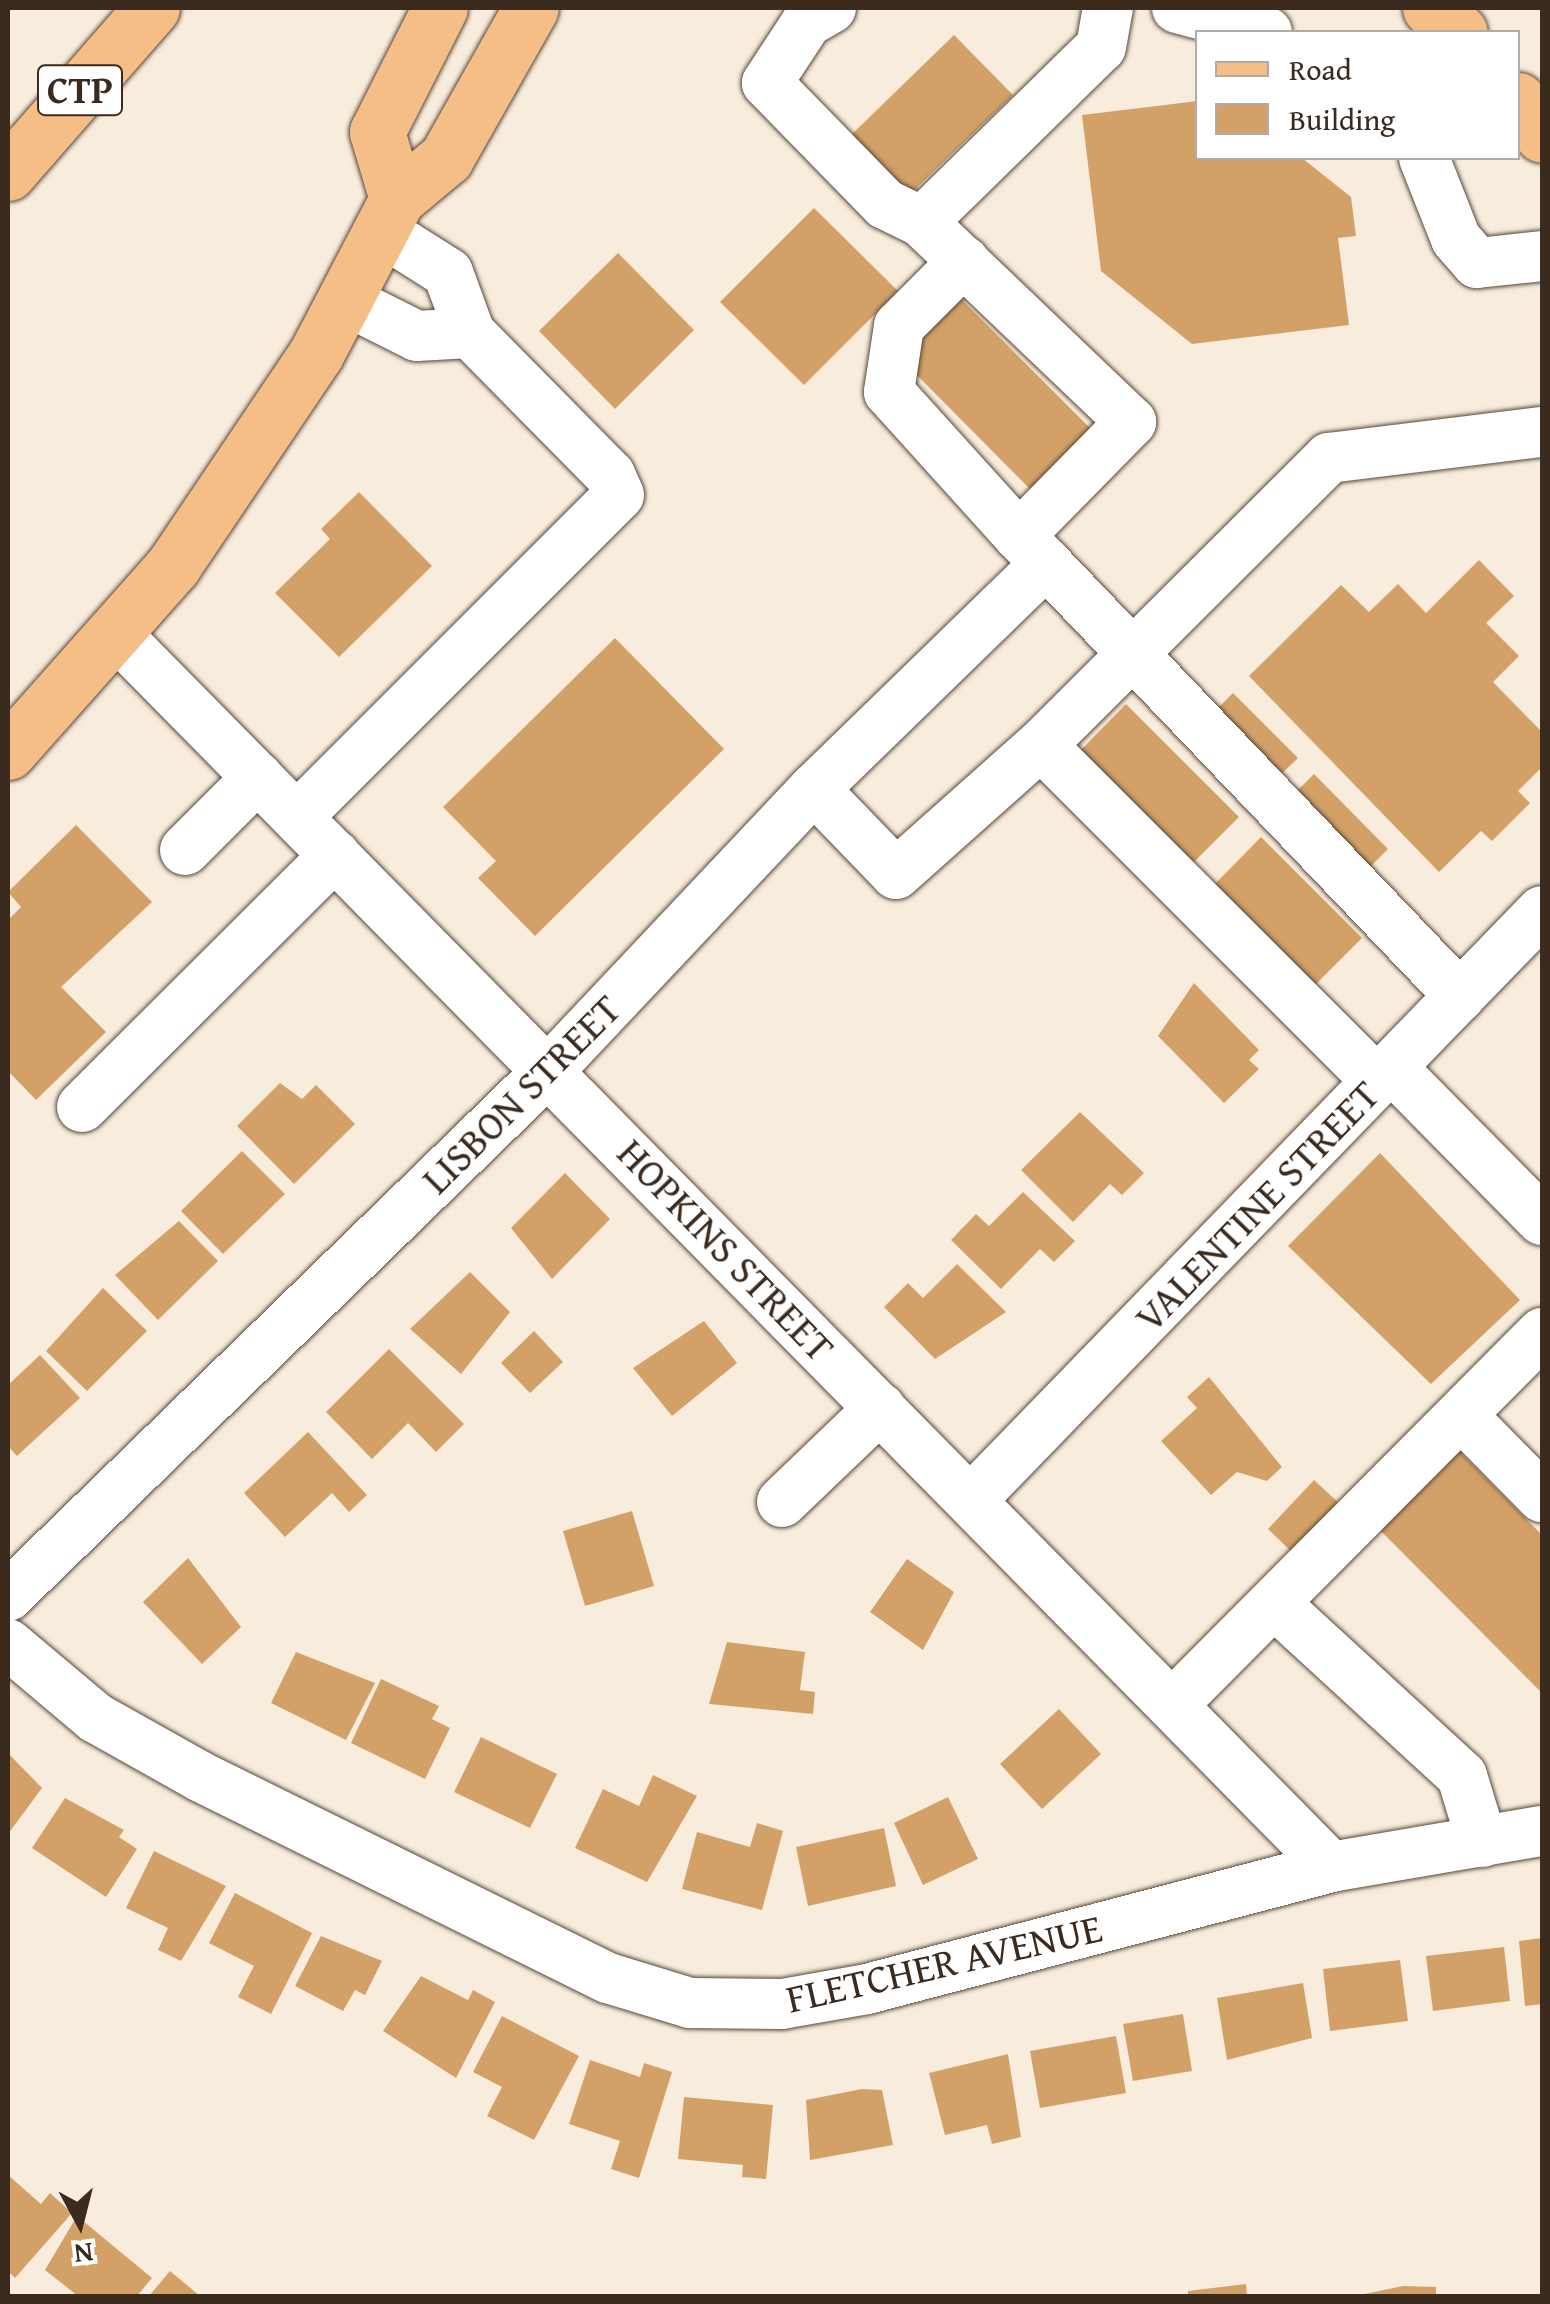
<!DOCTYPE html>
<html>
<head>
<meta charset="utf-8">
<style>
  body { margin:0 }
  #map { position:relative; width:1550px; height:2304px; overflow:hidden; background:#f8ecdc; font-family:"Gentium Book Plus",serif }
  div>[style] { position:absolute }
  .building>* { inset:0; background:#d3a167 }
  .roads { filter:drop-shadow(0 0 2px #57473a) drop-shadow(0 0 2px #57473a) }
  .minor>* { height:50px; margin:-25px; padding:0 25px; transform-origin:25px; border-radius:25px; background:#fff }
  .major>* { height:55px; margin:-27.5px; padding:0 27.5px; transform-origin:27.5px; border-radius:27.5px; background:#f6be87 }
  .highway>* { height:55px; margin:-27.5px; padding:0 27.5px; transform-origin:27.5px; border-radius:27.5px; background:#f6be87 }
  span { translate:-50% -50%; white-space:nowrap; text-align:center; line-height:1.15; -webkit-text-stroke:8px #fff; paint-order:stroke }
  .shield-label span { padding:2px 8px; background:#fff; border:2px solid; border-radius:8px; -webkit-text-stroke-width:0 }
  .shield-label { font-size:38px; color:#3b2a1e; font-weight:700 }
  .street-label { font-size:40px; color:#3b2a1e }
  .frame { position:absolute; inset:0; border:10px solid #3b2a1e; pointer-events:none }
  .legend { position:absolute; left:1195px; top:30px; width:325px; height:130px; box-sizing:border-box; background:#fff; border:2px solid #b1aaa5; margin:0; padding:12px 18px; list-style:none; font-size:30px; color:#3b2a1e }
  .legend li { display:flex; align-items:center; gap:20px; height:50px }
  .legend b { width:50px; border:2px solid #b1aaa5 }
  .north { position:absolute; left:30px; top:2174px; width:100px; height:100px; -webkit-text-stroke:8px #fff; paint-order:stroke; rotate:173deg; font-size:28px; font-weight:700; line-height:40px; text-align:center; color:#3b2a1e }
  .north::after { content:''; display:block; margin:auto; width:35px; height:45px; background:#3b2a1e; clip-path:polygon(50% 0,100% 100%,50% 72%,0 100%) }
</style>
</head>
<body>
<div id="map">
  <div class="building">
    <i style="clip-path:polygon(954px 35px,1013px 95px,906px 198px,847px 139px)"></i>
    <i style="clip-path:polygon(1198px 101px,1198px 158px,1302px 158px,1351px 197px,1356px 236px,1338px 238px,1349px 325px,1192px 344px,1101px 271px,1082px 115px)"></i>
    <i style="clip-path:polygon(814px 208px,898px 291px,804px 385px,720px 302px)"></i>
    <i style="clip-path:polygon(618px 253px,694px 330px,615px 409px,539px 331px)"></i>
    <i style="clip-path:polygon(959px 297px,1092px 430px,1032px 491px,899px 357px)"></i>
    <i style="clip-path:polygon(359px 492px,432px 566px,339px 657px,275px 593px,330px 539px,321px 529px)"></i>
    <i style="clip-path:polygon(1479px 560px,1514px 596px,1486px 623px,1519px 656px,1493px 682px,1542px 732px,1542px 767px,1518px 791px,1530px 803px,1492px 841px,1481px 831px,1439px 872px,1249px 676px,1341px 585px,1369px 612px,1398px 584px,1426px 613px)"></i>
    <i style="clip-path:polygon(615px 638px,724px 749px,535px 936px,478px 878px,496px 861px,443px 807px)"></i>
    <i style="clip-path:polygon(1233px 693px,1298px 758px,1272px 783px,1208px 718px)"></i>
    <i style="clip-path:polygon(1126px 704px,1239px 817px,1191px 865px,1078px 753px)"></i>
    <i style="clip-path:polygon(1314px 774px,1388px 849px,1364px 873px,1289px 799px)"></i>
    <i style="clip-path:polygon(76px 825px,152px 902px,61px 987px,106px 1032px,36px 1100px,8px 1071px,8px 920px,21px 907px,8px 892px)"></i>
    <i style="clip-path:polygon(1261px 837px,1362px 938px,1313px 987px,1212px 887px)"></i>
    <i style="clip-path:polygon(1194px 983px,1259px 1050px,1249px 1060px,1259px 1069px,1224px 1103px,1158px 1036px)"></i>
    <i style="clip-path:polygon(280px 1083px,302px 1099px,316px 1085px,355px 1124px,294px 1184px,237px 1126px)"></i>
    <i style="clip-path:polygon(1080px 1112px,1144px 1173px,1122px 1195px,1110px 1184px,1073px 1222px,1021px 1170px)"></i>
    <i style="clip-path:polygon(242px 1151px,285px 1194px,223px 1254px,181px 1211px)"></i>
    <i style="clip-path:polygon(1380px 1153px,1520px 1300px,1431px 1384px,1288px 1246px)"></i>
    <i style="clip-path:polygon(565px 1173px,610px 1219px,552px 1279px,511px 1228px)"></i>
    <i style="clip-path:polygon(1023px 1192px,1075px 1241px,1054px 1262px,1040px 1249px,1001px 1289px,951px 1240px,976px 1214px,989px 1226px)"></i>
    <i style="clip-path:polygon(179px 1221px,218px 1261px,158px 1320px,115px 1275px)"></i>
    <i style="clip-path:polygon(957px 1264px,1006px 1312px,935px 1359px,884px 1307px,908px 1283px,923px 1298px)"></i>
    <i style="clip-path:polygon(470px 1272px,510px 1312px,461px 1374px,410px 1329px)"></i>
    <i style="clip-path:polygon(103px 1288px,147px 1331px,87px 1391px,46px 1351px)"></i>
    <i style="clip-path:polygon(704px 1321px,737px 1363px,672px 1416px,633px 1368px)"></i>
    <i style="clip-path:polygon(534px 1331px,563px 1362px,530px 1393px,501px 1363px)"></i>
    <i style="clip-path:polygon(389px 1349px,464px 1424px,436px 1452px,408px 1423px,372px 1459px,326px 1412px)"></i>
    <i style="clip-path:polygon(40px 1355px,80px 1398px,17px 1456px,8px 1446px,8px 1385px)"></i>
    <i style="clip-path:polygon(1209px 1377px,1282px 1467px,1267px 1481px,1237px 1472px,1211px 1495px,1161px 1441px,1197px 1408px,1187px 1397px)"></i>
    <i style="clip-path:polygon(308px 1432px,367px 1495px,349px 1512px,332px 1493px,285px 1537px,244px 1493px)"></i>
    <i style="clip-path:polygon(1453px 1445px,1542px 1535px,1542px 1693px,1374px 1524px)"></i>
    <i style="clip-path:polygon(1314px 1480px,1341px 1505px,1294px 1554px,1268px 1529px)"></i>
    <i style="clip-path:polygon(632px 1511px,654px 1586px,585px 1606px,563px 1531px)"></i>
    <i style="clip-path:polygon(188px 1558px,241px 1627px,202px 1664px,143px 1602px)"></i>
    <i style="clip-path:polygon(907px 1559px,954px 1592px,923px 1650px,870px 1612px)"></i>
    <i style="clip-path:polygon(727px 1642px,805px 1652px,800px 1690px,815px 1692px,813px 1714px,709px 1704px)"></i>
    <i style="clip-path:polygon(296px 1652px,375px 1683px,346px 1740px,271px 1703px)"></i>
    <i style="clip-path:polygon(381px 1679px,439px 1706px,432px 1719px,450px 1728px,425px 1779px,351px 1743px)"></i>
    <i style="clip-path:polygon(1059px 1709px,1101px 1754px,1042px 1809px,1000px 1764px)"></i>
    <i style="clip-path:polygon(481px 1737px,557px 1774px,530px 1828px,454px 1792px)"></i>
    <i style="clip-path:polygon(8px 1753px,42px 1788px,8px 1834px)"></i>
    <i style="clip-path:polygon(653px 1775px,697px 1796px,647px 1882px,575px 1848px,603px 1789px,639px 1806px)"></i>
    <i style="clip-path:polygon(948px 1797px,978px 1859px,923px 1885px,894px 1823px)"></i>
    <i style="clip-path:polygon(65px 1798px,124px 1830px,119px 1837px,137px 1849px,106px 1897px,32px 1848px)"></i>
    <i style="clip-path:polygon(757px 1823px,783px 1831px,762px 1910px,682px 1889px,697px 1832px,750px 1847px)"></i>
    <i style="clip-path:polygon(884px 1828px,896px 1886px,808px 1906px,796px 1847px)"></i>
    <i style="clip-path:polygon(154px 1851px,226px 1886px,181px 1961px,158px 1950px,168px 1928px,126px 1908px)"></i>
    <i style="clip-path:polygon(235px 1893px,312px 1933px,271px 2014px,238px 1997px,254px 1966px,209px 1943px)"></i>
    <i style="clip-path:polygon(321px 1936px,382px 1961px,365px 1995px,355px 1990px,343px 2011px,295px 1986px)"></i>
    <i style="clip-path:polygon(1542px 1938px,1542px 2004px,1525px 2006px,1519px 1941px)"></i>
    <i style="clip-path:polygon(1504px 1947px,1510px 2001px,1433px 2011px,1426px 1956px)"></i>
    <i style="clip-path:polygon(1400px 1960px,1408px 2021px,1330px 2031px,1323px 1969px)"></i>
    <i style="clip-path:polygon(421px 1976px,468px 2000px,473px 1990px,495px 2002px,456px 2078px,383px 2031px)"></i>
    <i style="clip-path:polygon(1303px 1983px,1312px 2038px,1227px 2060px,1217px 1998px)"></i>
    <i style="clip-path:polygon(1183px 2014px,1192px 2071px,1133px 2081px,1123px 2024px)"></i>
    <i style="clip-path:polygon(502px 2016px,579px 2056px,534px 2140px,487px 2116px,502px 2087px,473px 2072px)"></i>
    <i style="clip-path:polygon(1116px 2036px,1126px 2093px,1040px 2108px,1030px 2051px)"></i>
    <i style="clip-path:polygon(1008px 2054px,1021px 2137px,992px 2144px,987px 2125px,945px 2135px,929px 2073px)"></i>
    <i style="clip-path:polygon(590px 2060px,640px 2077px,644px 2063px,672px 2072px,639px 2178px,611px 2169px,620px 2141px,569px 2124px)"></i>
    <i style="clip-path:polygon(862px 2089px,882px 2090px,893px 2145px,810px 2160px,806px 2100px)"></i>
    <i style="clip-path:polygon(684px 2097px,773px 2105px,766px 2179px,742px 2177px,743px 2165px,678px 2159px)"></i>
    <i style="clip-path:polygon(8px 2175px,41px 2204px,50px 2193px,72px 2213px,15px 2278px,8px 2271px)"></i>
    <i style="clip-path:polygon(77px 2216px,152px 2278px,137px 2296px,78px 2296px,45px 2270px)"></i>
    <i style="clip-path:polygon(170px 2271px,200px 2296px,149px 2296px)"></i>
    <i style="clip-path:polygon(1246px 2284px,1247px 2296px,1188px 2296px,1188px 2291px)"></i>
    <i style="clip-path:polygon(1403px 2286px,1436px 2287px,1436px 2296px,1355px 2296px)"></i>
  </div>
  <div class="roads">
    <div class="minor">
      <i style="left:831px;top:8px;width:28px;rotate:150deg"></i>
      <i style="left:807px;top:22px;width:73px;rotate:123.3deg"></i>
      <i style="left:767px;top:83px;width:169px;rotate:45.7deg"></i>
      <i style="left:885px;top:204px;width:41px;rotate:25.9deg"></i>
      <i style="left:1177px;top:8px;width:93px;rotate:14.9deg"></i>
      <i style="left:1424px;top:158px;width:87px;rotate:68.4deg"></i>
      <i style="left:1456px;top:239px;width:32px;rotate:49deg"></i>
      <i style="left:1477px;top:263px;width:65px;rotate:-6.1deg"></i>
      <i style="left:964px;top:261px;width:92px;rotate:135deg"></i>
      <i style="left:899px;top:326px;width:67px;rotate:98.6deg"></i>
      <i style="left:889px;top:392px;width:194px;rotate:47.9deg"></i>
      <i style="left:345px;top:300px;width:80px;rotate:26.6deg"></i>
      <i style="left:417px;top:336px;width:53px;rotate:-3.2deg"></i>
      <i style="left:470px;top:333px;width:64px;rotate:-110.1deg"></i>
      <i style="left:448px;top:273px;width:80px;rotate:-147.7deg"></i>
      <i style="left:1046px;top:563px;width:599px;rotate:46.29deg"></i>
      <i style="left:118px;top:636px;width:1728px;rotate:45.42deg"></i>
      <i style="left:814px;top:789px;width:118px;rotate:46deg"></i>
      <i style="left:896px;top:874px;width:194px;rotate:-41.7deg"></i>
      <i style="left:297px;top:817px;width:455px;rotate:-45deg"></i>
      <i style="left:619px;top:495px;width:22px;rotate:-114deg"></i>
      <i style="left:610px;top:475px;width:199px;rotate:-134.6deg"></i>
      <i style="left:185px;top:850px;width:103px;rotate:-45deg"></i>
      <i style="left:1391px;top:1067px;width:215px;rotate:45.4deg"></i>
      <i style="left:1377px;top:1081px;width:475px;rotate:-135deg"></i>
      <i style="left:1041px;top:745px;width:407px;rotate:-44.9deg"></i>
      <i style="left:1329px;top:458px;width:215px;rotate:-7deg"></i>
      <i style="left:82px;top:1107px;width:357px;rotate:-44.9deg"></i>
      <i style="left:1465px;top:1419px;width:110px;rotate:45.4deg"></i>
      <i style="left:971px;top:1500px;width:820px;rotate:-45.89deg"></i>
      <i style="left:782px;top:1502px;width:136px;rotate:-43.8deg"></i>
      <i style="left:8px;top:1596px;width:755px;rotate:-44.19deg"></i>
      <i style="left:549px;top:1070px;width:386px;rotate:-46.7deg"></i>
      <i style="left:814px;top:789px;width:324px;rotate:-44.2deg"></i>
      <i style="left:1046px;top:563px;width:38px;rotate:-135deg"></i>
      <i style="left:1019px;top:536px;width:160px;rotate:-45.5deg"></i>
      <i style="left:1131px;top:422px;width:289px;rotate:-136.3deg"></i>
      <i style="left:922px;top:222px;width:250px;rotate:-44.4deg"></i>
      <i style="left:1101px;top:47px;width:40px;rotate:-80deg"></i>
      <i style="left:1275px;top:1604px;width:254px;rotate:42.6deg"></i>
      <i style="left:1462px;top:1776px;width:69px;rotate:73.1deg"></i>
      <i style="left:8px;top:1644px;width:115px;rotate:40.1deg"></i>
      <i style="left:96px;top:1718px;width:120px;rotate:29.3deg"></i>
      <i style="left:201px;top:1777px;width:454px;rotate:26.3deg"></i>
      <i style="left:608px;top:1978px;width:86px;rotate:17deg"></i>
      <i style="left:690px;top:2003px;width:92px;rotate:0.6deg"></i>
      <i style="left:782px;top:2004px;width:86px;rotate:-10deg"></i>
      <i style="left:867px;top:1989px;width:480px;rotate:-14.7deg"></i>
      <i style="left:1331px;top:1867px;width:214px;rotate:-9.7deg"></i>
      <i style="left:1172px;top:1705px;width:525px;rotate:-45.15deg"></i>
    </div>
    <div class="major">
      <i style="left:1430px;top:8px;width:38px;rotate:39deg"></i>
      <i style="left:1518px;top:100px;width:42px;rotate:55.6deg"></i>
      <i style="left:397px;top:199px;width:70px;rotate:-106.6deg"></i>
      <i style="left:377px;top:132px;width:139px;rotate:-63.1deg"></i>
      <i style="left:8px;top:752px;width:249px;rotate:-48.4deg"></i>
      <i style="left:173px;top:566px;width:256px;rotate:-56deg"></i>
      <i style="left:316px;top:354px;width:175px;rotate:-62.4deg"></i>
      <i style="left:397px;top:199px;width:64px;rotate:-39.9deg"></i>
      <i style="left:446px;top:158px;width:172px;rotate:-60.5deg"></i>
    </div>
    <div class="highway">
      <i style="left:8px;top:173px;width:219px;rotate:-48.9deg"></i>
    </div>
  </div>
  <div class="shield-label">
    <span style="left:80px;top:90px">CTP</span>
  </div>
  <div class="street-label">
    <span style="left:521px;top:1094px;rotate:-45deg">LISBON STREET</span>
    <span style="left:1257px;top:1206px;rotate:-46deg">VALENTINE STREET</span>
    <span style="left:726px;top:1250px;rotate:46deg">HOPKINS STREET</span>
    <span style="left:944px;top:1963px;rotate:-13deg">FLETCHER AVENUE</span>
  </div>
  <div class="frame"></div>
  <ul class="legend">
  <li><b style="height:12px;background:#f6be87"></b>Road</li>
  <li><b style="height:28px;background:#d3a167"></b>Building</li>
  </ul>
  <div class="north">N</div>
</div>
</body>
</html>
